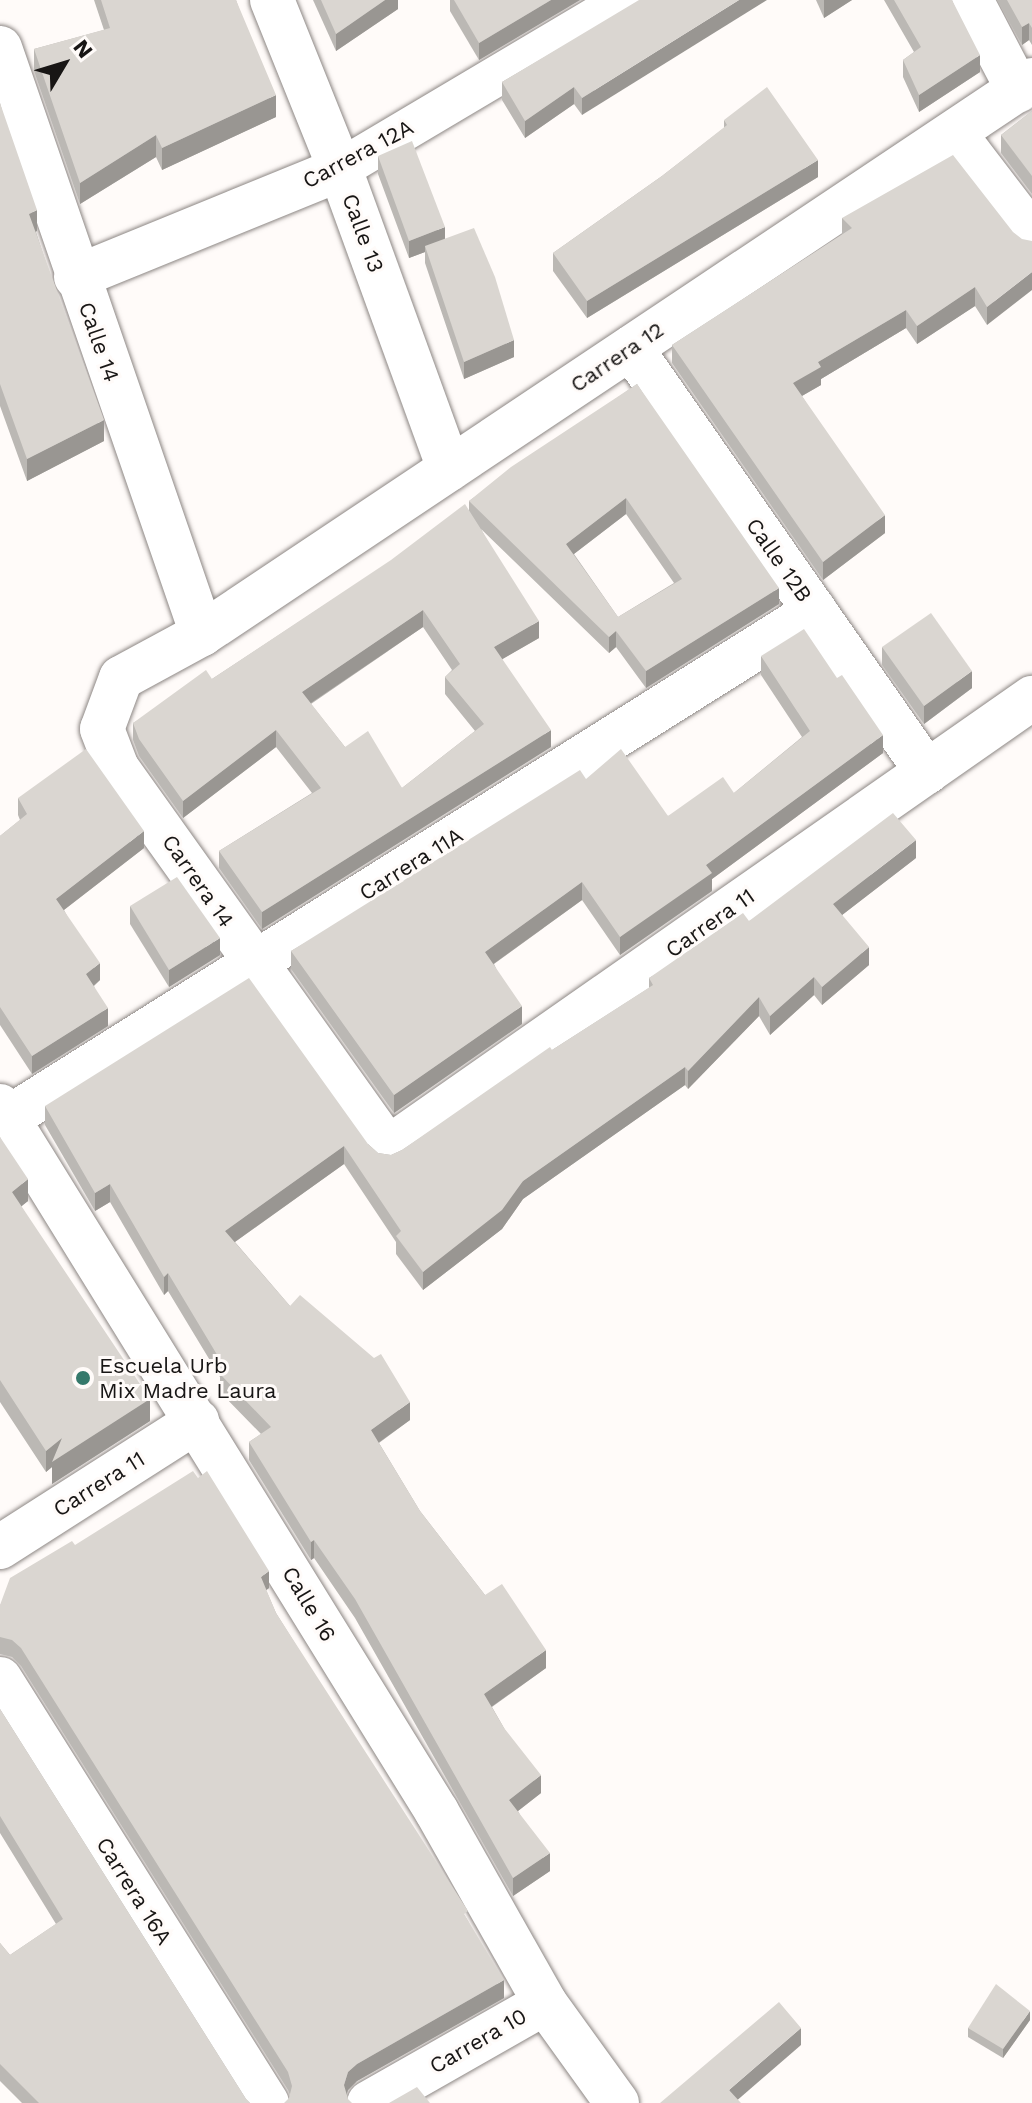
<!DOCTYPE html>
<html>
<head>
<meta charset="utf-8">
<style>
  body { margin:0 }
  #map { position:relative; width:1032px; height:2103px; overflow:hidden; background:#fffbf9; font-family:"Work Sans",sans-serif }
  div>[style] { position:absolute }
  .roads { filter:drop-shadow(0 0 2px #8d8784) drop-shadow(0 0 2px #8d8784) }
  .pedestrian>* { height:40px; margin:-20px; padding:0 20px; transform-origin:20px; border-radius:20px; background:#fff }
  .minor>* { height:44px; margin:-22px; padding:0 22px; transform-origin:22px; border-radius:22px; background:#fff }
  .wall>* { inset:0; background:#bbb8b4 }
  .shaded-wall>* { inset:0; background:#999692 }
  .building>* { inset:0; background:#dad6d1 }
  .dots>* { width:22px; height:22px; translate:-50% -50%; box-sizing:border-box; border:4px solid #fffbf9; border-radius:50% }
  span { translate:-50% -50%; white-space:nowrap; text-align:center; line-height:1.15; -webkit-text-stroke:6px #fffbf9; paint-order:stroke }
  .street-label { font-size:22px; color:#181615 }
  .poi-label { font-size:22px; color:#181615 }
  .left { translate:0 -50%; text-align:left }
  .north { position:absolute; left:24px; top:24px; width:80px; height:80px; -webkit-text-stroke:6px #fffbf9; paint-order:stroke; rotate:52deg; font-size:22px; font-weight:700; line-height:32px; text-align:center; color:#181615 }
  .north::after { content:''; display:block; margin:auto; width:28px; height:36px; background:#181615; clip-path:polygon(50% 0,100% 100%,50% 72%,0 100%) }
</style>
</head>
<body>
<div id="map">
  <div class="roads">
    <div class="pedestrian">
      <i style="left:340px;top:169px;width:331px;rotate:-30.7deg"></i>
    </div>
    <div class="minor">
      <i style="left:272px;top:0;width:182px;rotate:68.1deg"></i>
      <i style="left:340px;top:169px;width:319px;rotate:70deg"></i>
      <i style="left:971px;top:0;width:102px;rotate:62.4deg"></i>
      <i style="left:0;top:48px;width:620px;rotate:70.98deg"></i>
      <i style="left:1032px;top:80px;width:998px;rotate:146.28deg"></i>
      <i style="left:202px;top:634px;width:92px;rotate:151.5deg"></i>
      <i style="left:121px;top:678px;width:54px;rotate:110.4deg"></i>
      <i style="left:102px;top:729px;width:42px;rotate:69deg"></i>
      <i style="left:117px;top:768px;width:467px;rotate:54.5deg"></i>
      <i style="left:388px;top:1148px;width:786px;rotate:-34.94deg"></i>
      <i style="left:954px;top:133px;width:128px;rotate:52.6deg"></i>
      <i style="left:76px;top:277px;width:285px;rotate:-22.2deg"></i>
      <i style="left:631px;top:348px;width:517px;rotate:55.08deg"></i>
      <i style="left:0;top:1106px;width:830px;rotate:58.24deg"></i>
      <i style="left:437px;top:1812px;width:219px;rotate:60.5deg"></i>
      <i style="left:545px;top:2003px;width:123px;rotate:54.2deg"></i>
      <i style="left:8px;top:1118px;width:953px;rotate:-32.14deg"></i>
      <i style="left:0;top:1547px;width:234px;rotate:-32.6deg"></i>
      <i style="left:0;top:1679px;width:501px;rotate:57.8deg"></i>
      <i style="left:369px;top:2103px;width:202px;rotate:-29.6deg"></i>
    </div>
  </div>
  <div class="wall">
    <i style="clip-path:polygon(94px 0,236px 0,276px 117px,162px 170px,156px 157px,80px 204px,34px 71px,34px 49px,104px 30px)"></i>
    <i style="clip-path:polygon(313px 0,398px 0,398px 9px,336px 51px)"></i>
    <i style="clip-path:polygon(450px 0,580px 0,479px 60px,450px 11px)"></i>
    <i style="clip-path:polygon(816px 0,852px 0,824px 18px)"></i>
    <i style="clip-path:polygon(884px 0,952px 0,980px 72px,919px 112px,903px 77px,903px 60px,914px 52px)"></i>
    <i style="clip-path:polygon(997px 0,1032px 0,1032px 45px,1029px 40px,1022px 45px)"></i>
    <i style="clip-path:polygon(637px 3px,582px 115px,574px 104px,525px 138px,502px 100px,502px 82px)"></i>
    <i style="clip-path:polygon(0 103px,36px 232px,104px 441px,27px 481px,0 406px)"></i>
    <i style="clip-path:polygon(1032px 111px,1032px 194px,1001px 153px,1001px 135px)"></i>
    <i style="clip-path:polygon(724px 120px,818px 177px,587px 318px,553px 271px,553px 253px,662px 176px,724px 128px)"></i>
    <i style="clip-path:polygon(378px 156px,445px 239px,514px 357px,464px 379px,425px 263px,425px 252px,409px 258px,378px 174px)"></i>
    <i style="clip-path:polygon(842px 218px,1013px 232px,987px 325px,975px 306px,917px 344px,906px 328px,821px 379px,821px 385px,802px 396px,885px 533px,823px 580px,672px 363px,672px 345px,842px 235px)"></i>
    <i style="clip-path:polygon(evenodd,637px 384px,779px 604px,646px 688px,616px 647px,609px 653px,481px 529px,539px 638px,502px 659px,551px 747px,262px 929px,219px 868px,219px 851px,312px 793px,276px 747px,183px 818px,139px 756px,133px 740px,133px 723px,212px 679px,469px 510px,469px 501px,637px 384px,626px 514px,674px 583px,618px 617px,574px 554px,626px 514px,637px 384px,423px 627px,452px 670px,445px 677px,445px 694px,475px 731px,402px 788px,345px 747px,311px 704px,423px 627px)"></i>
    <i style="clip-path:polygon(882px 647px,972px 688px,924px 724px,882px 665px)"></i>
    <i style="clip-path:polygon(761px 656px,883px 753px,712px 879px,712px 891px,620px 955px,582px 900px,494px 964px,522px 1024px,394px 1113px,291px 969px,291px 951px,586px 779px,668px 816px,734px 793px,802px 737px,761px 675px)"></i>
    <i style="clip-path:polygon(18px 798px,144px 848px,64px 910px,100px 980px,94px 986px,108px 1026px,32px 1074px,0 1025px,0 836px,20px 820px,18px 815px)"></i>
    <i style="clip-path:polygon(916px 858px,842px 915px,869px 965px,822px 1005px,814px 995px,770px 1035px,759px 1016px,688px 1089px,685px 1085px,523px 1199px,502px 1229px,423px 1290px,396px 1254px,396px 1242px,344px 1164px,235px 1242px,290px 1306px,410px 1420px,379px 1443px,420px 1511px,485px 1595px,546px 1668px,492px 1707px,541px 1793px,518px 1811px,550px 1871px,513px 1896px,355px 1618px,314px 1558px,311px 1560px,249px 1460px,249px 1442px,261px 1434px,220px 1392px,220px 1377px,168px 1291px,164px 1295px,110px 1202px,95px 1211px,45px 1125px,45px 1106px,368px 1144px,378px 1153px,391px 1155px,402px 1150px,552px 1050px,649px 988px,649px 978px,749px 921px)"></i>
    <i style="clip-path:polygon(130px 906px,220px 955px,169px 987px,130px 924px)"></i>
    <i style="clip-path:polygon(0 1137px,28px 1201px,21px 1206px,150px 1421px,52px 1484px,52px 1467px,46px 1472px,0 1402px)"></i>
    <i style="clip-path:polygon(75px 1545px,269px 1588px,266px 1590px,276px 1613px,468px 1921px,504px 1998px,357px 2081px,348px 2090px,347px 2094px,348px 2099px,289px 2098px,290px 2095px,288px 2090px,21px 1666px,12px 1657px,0 1654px,0 1605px)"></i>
    <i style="clip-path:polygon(0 1709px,246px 2099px,250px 2103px,22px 2103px,0 2081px,0 1943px,10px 1955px,56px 1924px,0 1833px)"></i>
    <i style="clip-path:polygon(1030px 2020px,1003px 2058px,968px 2037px,968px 2028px)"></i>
  </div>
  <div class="shaded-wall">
    <i style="clip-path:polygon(385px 0,398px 0,398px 9px,336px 51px,336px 34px)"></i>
    <i style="clip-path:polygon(551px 0,580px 0,479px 60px,479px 43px)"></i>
    <i style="clip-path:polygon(739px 0,767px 0,582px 115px,582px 98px)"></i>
    <i style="clip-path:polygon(824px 0,852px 0,824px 18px)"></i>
    <i style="clip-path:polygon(1029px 23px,1029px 40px,1022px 45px,1022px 27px)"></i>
    <i style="clip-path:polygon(980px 55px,980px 72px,919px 112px,919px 95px)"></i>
    <i style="clip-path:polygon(574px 87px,574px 104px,525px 138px,525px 121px)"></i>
    <i style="clip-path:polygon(276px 95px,276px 117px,162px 170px,162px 148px)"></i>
    <i style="clip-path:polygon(156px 135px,156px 157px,80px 204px,80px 183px)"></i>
    <i style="clip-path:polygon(818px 160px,818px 177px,587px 318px,587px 301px)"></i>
    <i style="clip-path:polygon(37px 210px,37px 231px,29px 236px,29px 214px)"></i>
    <i style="clip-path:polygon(445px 227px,445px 244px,425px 246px,425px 252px,409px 258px,409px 241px)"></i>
    <i style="clip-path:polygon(1032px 272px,1032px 290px,987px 325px,987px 307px)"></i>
    <i style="clip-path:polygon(975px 287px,975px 306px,917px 344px,917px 326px)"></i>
    <i style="clip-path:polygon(906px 310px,906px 328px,821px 379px,821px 385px,793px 401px,793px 383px,818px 362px)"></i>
    <i style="clip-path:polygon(514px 340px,514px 357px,464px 379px,464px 362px)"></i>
    <i style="clip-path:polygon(104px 420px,104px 441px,27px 481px,27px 459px)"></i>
    <i style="clip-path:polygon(626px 498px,626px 514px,566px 560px,566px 544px)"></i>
    <i style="clip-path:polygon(885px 515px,885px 533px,823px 580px,823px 562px)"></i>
    <i style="clip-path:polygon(779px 588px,779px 604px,646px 688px,646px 671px)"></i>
    <i style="clip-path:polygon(423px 610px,423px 627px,302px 709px,302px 692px)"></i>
    <i style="clip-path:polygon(539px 621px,539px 638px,494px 664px,494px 647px)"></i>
    <i style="clip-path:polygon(616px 631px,616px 647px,609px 653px,609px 637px)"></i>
    <i style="clip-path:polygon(972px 671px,972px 688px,924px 724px,924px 706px)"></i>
    <i style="clip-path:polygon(276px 730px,276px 747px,183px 818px,183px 801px)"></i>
    <i style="clip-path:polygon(551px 730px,551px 747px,262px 929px,262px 912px)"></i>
    <i style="clip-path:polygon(883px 735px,883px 753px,712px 879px,712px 891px,620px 955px,620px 937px,706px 865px)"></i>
    <i style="clip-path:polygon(144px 831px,144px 848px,56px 916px,56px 899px)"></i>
    <i style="clip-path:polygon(916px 840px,916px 858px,833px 922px,833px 904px)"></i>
    <i style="clip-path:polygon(582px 882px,582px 900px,485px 970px,485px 952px)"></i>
    <i style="clip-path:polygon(220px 938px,220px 955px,169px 987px,169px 970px)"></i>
    <i style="clip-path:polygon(869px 947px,869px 965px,822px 1005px,822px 987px)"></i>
    <i style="clip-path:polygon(100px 963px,100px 980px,86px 992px,86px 974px)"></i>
    <i style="clip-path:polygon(814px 977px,814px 995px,770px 1035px,770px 1016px)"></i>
    <i style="clip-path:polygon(759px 997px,759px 1016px,688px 1089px,688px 1071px)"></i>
    <i style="clip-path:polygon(522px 1006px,522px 1024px,394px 1113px,394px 1095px)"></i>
    <i style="clip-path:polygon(108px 1008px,108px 1026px,32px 1074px,32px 1056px)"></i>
    <i style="clip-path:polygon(685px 1067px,685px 1085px,523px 1199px,502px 1229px,423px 1290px,423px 1272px,523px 1181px)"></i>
    <i style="clip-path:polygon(344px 1146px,344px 1164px,225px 1249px,225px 1231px)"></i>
    <i style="clip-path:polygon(28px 1179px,28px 1201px,12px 1214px,12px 1192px)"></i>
    <i style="clip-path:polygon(110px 1184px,110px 1202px,95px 1211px,95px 1193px)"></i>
    <i style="clip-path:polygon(168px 1273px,168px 1291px,164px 1295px,164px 1277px)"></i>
    <i style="clip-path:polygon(150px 1399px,150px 1421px,52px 1484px,52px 1467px,46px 1472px,46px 1451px,62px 1438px)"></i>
    <i style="clip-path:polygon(410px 1402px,410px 1420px,371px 1448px,371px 1430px)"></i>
    <i style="clip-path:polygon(314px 1540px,314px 1558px,311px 1560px,311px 1542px)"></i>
    <i style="clip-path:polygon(269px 1571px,269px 1588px,261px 1594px,261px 1577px)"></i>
    <i style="clip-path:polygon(546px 1650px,546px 1668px,484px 1712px,484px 1694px)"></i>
    <i style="clip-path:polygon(541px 1775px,541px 1793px,509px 1818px,509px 1800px)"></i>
    <i style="clip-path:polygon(550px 1853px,550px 1871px,513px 1896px,513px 1878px)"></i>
    <i style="clip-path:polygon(504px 1980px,504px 1998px,357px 2081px,348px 2090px,344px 2102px,344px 2085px,348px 2072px,357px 2064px)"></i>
    <i style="clip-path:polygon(1030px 2011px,1030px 2020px,1003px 2058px,1003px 2049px)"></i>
    <i style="clip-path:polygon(801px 2028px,801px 2045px,734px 2103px,729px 2090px)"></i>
  </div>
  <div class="building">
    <i style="clip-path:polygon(101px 0,236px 0,276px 95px,162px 148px,156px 135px,80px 183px,34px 49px,110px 28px)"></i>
    <i style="clip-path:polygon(321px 0,385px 0,336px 34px)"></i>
    <i style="clip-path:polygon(454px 0,551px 0,479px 43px)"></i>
    <i style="clip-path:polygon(639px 0,739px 0,582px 98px,574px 87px,525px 121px,502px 82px)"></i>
    <i style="clip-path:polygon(894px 0,952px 0,980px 55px,919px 95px,903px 60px,921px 47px)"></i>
    <i style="clip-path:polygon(1007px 0,1032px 0,1032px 28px,1029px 23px,1022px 27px)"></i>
    <i style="clip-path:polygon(767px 87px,818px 160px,587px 301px,553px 253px,662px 176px,727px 125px,724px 120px)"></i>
    <i style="clip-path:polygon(0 103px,37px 210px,29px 214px,104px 420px,27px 459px,0 384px)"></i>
    <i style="clip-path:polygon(1032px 111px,1032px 176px,1001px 135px)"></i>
    <i style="clip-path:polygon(412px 141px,445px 227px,409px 241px,378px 156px)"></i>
    <i style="clip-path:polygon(953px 155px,1013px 232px,1022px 239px,1032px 241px,1032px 272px,987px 307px,975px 287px,917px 326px,906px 310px,818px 362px,821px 367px,793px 383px,885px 515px,823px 562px,672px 345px,852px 228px,842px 218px)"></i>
    <i style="clip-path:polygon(474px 228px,495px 277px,514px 340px,464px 362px,425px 246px)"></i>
    <i style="clip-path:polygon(evenodd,637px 384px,779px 588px,646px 671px,616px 631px,609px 637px,469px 501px,511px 467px,637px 384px,626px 498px,682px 579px,618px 617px,566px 544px,626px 498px)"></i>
    <i style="clip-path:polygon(evenodd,465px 504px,539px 621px,494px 647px,551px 730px,262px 912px,219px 851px,321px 788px,276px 730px,183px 801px,139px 739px,133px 723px,206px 670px,212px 679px,391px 560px,465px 504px,423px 610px,460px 664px,445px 677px,484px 724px,402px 788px,368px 731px,345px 747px,302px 692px,423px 610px)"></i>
    <i style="clip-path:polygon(931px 613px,972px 671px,924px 706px,882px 647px)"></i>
    <i style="clip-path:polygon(804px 629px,837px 678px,842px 675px,883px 735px,706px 865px,712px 873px,620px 937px,582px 882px,485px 952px,522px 1006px,394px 1095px,291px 951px,580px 770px,586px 779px,621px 749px,668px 816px,723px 777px,734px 793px,810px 731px,761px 656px)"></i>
    <i style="clip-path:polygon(86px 749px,144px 831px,56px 899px,100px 963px,86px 974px,108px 1008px,32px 1056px,0 1007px,0 836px,27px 814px,18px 798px)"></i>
    <i style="clip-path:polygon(893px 813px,916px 840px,833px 904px,869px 947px,822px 987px,814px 977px,770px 1016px,759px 997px,688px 1071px,685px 1067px,523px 1181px,502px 1210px,423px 1272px,396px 1236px,401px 1231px,344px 1146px,225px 1231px,290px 1306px,300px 1295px,374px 1358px,381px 1354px,410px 1402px,371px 1430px,420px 1511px,485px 1595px,502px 1584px,546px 1650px,484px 1694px,504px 1728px,541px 1775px,509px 1800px,550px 1853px,513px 1878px,355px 1599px,314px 1540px,311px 1542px,249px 1442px,271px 1427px,220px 1374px,225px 1368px,168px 1273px,164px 1277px,110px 1184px,95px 1193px,45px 1106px,249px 978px,368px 1144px,378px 1153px,391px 1155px,402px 1150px,550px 1047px,552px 1050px,653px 985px,649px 978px,743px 913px,749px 921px)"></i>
    <i style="clip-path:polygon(177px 877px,220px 938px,169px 970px,130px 906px)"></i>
    <i style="clip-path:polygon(0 1137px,28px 1179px,12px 1192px,150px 1399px,52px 1462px,62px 1438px,46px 1451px,0 1380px)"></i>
    <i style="clip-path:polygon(193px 1471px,198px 1478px,207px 1471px,269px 1571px,261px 1577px,276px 1613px,468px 1911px,464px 1914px,504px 1980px,357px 2064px,348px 2072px,344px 2085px,348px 2099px,352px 2103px,284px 2103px,289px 2098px,292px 2086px,288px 2072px,21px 1648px,12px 1640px,0 1637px,0 1605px,10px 1578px,72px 1541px,75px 1545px)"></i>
    <i style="clip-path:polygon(0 1709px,246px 2099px,250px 2103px,39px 2103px,0 2064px,0 1943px,10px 1955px,63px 1919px,0 1816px)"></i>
    <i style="clip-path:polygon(996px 1984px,1030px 2011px,1003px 2049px,968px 2028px)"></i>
    <i style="clip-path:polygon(779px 2002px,801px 2028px,729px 2090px,741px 2103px,660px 2103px)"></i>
    <i style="clip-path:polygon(417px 2087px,430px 2103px,389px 2103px)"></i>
  </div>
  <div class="dots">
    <i style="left:83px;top:1378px;background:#35796b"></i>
  </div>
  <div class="street-label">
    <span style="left:358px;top:154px;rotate:-28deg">Carrera 12A</span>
    <span style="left:363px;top:233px;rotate:70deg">Calle 13</span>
    <span style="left:99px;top:342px;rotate:71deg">Calle 14</span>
    <span style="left:617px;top:357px;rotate:-34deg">Carrera 12</span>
    <span style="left:779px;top:560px;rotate:55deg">Calle 12B</span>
    <span style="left:411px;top:864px;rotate:-32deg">Carrera 11A</span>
    <span style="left:198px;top:881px;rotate:55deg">Carrera 14</span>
    <span style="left:710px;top:923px;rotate:-35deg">Carrera 11</span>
    <span style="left:99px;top:1484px;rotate:-32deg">Carrera 11</span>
    <span style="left:309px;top:1604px;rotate:59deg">Calle 16</span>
    <span style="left:134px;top:1891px;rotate:58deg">Carrera 16A</span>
    <span style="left:478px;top:2041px;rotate:-30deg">Carrera 10</span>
  </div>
  <div class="poi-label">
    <span class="left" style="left:99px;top:1378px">Escuela Urb<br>Mix Madre Laura</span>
  </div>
  <div class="north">N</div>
</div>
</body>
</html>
